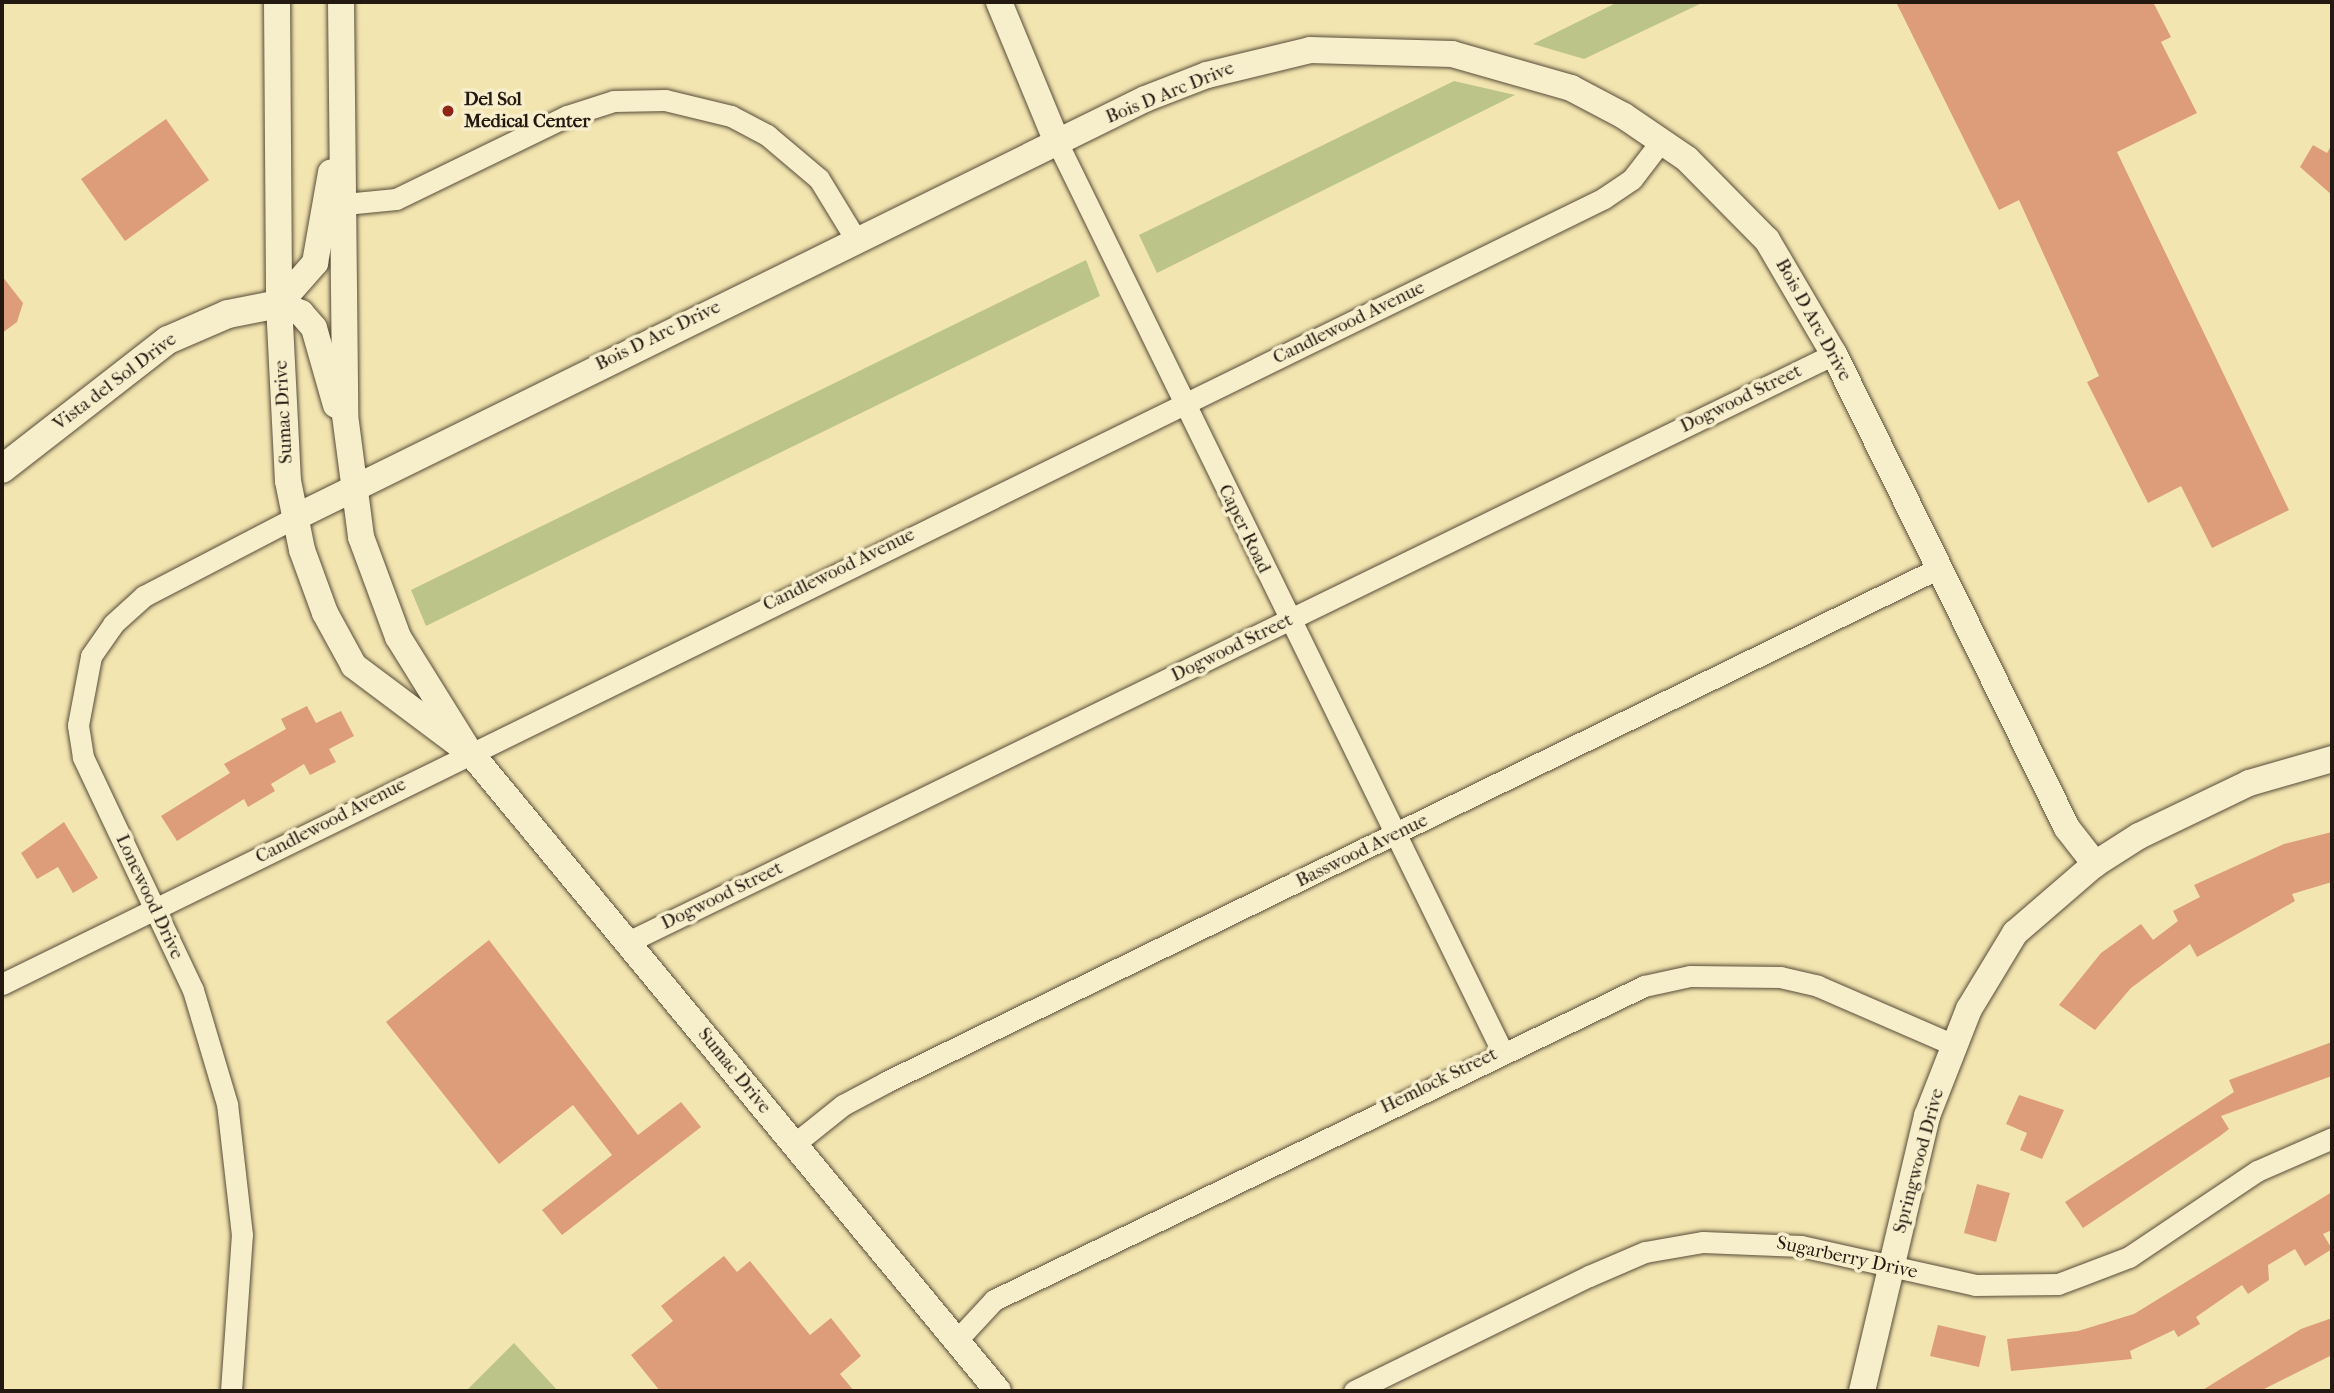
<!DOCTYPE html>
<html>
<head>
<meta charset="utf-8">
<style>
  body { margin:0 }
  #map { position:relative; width:2334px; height:1393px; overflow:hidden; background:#f3e5b0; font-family:"IM FELL French Canon",serif }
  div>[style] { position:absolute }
  .green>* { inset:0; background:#bdc48a }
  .building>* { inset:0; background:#dd9d7b }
  .roads { filter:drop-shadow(0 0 2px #574c39) drop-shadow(0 0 2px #574c39) }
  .minor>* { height:21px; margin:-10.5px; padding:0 10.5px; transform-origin:10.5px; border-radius:10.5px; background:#f7eecc }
  .tertiary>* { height:26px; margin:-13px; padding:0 13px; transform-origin:13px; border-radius:13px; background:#f7eecc }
  .secondary>* { height:28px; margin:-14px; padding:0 14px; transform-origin:14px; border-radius:14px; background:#f7eecc }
  .dots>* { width:19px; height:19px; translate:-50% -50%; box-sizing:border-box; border:4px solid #f7eecc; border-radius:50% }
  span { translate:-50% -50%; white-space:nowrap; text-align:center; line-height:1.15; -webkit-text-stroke:7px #f7eecc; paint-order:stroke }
  .street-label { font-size:19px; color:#231911 }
  .poi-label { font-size:19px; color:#231911; font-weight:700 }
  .left { translate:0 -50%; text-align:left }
  .frame { position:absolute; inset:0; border:4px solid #231911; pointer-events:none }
</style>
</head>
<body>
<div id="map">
  <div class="green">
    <i style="clip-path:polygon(1618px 2px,1704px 2px,1584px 59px,1533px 44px)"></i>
    <i style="clip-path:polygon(1454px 81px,1515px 95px,1157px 273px,1139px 235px)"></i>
    <i style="clip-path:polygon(1086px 260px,1100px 296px,426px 626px,411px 590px)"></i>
    <i style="clip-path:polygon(514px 1343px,558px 1391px,466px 1391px)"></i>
  </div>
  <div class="building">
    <i style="clip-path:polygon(1896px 2px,2153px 2px,2171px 37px,2161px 42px,2197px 113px,2117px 152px,2289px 510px,2212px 548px,2181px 486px,2148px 503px,2087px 382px,2099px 376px,2019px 200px,1999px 210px)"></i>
    <i style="clip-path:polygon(166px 119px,209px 180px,125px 241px,81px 179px)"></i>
    <i style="clip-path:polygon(2332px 144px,2332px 195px,2300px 167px,2313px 145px,2327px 153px)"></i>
    <i style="clip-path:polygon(2px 276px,23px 303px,17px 322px,2px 333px)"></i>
    <i style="clip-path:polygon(307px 706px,316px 723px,341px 711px,354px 736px,329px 749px,336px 762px,310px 775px,304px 764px,271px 784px,275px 791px,248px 807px,244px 799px,177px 841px,161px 816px,230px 773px,224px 764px,286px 729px,281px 719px)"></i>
    <i style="clip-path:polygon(64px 822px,98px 878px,73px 893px,58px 867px,37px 879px,21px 853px)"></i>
    <i style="clip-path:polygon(2332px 832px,2332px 882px,2292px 894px,2295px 901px,2197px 957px,2190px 944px,2131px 988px,2095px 1030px,2059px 1005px,2101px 953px,2141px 924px,2153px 940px,2178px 921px,2173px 911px,2200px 897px,2194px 885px,2284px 844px)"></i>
    <i style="clip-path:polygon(489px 940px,638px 1135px,681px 1102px,701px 1127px,562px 1235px,542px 1210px,612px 1155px,573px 1105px,499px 1164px,386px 1022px)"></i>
    <i style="clip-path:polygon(2332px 1042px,2332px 1076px,2221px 1116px,2229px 1129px,2220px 1136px,2083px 1228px,2065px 1202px,2234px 1092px,2229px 1080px)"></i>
    <i style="clip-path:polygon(2019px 1095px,2064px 1110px,2042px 1159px,2020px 1150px,2027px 1133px,2006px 1124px)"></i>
    <i style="clip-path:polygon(1977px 1184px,2010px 1193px,1996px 1242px,1964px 1233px)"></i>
    <i style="clip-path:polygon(2332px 1192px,2332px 1230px,2323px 1234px,2332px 1249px,2305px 1266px,2295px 1249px,2268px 1265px,2269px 1280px,2248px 1294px,2242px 1285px,2196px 1317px,2200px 1324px,2178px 1337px,2174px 1330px,2130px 1351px,2132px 1359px,2011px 1371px,2007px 1339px,2078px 1331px,2134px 1314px)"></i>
    <i style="clip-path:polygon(724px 1256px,737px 1272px,750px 1261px,810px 1335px,831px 1318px,861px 1356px,840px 1374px,854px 1391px,660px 1391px,631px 1355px,673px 1321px,661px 1306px)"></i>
    <i style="clip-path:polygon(2332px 1318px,2332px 1355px,2260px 1391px,2201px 1391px,2301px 1329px)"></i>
    <i style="clip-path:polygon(1938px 1325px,1986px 1336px,1979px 1367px,1930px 1356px)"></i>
  </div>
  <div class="roads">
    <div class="minor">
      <i style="left:1057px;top:142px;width:1012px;rotate:63.92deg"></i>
      <i style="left:345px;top:204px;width:51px;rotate:-5.6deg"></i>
      <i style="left:396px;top:199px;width:190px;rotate:-25.9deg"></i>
      <i style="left:567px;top:116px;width:49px;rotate:-17.7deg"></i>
      <i style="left:614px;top:101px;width:51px;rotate:-1.1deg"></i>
      <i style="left:665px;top:100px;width:68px;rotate:13.6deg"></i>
      <i style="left:731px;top:116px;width:41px;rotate:27.8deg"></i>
      <i style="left:767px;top:135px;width:68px;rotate:40.2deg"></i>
      <i style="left:819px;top:179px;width:69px;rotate:58.6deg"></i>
      <i style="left:630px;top:941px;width:1339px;rotate:-25.99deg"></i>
      <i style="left:2px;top:984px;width:1784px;rotate:-26.13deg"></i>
      <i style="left:1604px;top:198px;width:34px;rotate:-34deg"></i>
      <i style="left:1632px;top:179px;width:49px;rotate:-52.4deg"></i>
      <i style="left:793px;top:1145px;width:64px;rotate:-38.7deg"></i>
      <i style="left:843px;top:1105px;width:49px;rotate:-28.1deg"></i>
      <i style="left:886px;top:1082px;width:1172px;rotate:-26.02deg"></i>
      <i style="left:957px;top:1340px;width:54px;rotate:-47.2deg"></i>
      <i style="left:994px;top:1300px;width:722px;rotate:-25.78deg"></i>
      <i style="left:1644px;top:986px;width:47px;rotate:-12.3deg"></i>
      <i style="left:1690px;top:976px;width:90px;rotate:0.6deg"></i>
      <i style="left:1780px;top:977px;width:39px;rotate:13deg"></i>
      <i style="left:1818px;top:986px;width:148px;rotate:23.5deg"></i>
      <i style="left:231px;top:1391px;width:156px;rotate:-86deg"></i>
      <i style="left:242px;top:1235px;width:132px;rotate:-96.5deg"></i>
      <i style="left:227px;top:1104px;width:119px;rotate:-106.6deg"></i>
      <i style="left:193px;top:990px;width:258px;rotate:-115.3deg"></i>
      <i style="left:83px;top:757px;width:32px;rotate:-99deg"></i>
      <i style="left:78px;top:725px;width:70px;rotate:-79.3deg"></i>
      <i style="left:91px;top:656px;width:39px;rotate:-55deg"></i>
      <i style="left:113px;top:624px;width:42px;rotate:-42.1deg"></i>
      <i style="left:144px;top:596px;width:171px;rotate:-27.5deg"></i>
      <i style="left:1354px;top:1391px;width:262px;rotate:-26.1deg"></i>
      <i style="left:1589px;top:1276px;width:61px;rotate:-23.2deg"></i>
      <i style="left:1645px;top:1252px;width:59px;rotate:-9.8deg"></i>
      <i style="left:1703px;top:1242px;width:98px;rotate:2.3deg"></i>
      <i style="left:1801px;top:1246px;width:178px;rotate:12.6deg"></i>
      <i style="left:1975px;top:1285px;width:83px;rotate:-0.7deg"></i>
      <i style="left:2058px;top:1284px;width:76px;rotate:-20.8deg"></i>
      <i style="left:2129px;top:1257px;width:154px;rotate:-33.9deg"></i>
      <i style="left:2257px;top:1171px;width:82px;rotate:-23.7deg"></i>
    </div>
    <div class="tertiary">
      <i style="left:277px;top:2px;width:302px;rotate:89.6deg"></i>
      <i style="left:279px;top:304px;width:177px;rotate:87.1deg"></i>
      <i style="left:288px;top:481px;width:70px;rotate:78.5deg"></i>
      <i style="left:302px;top:550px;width:67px;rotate:69.9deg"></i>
      <i style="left:325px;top:613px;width:60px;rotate:61.3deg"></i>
      <i style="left:354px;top:666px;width:134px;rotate:36.8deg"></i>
      <i style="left:341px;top:2px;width:413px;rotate:89.4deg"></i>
      <i style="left:345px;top:415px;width:123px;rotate:82.5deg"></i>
      <i style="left:361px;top:537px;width:107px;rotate:69.7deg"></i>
      <i style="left:398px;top:637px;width:134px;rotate:58.1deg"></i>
      <i style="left:469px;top:751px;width:830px;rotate:50.42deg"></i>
      <i style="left:999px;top:2px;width:152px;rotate:67.5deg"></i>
      <i style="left:279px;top:304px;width:55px;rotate:-48.7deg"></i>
      <i style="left:315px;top:263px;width:92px;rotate:-80deg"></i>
      <i style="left:279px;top:304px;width:24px;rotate:22deg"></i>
      <i style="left:301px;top:313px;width:20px;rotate:49deg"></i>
      <i style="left:314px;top:328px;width:80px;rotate:74.1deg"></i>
      <i style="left:296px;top:517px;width:946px;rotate:-26.21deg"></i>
      <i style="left:1145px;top:99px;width:66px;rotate:-21.2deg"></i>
      <i style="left:1207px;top:75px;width:106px;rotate:-13.6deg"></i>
      <i style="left:1310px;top:50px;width:142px;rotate:1.6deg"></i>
      <i style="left:1452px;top:54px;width:124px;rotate:15.9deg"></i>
      <i style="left:1571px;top:88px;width:60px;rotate:27.8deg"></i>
      <i style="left:1624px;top:116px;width:76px;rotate:34.3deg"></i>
      <i style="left:1687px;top:159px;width:114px;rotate:45.4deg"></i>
      <i style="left:1767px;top:240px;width:132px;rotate:59.6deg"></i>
      <i style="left:1834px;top:354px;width:528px;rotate:63.82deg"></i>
      <i style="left:2067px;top:828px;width:46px;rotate:52.1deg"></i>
      <i style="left:1862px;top:1391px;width:283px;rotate:-76.7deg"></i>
      <i style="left:1927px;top:1116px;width:115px;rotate:-68.6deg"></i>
      <i style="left:1969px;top:1009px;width:89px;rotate:-58.8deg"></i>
      <i style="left:2015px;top:933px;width:106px;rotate:-40.8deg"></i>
      <i style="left:2095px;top:864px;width:52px;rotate:-32.5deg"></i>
      <i style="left:2139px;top:836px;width:122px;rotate:-25.7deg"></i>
      <i style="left:2249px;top:783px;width:86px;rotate:-16.1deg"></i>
    </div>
    <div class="secondary">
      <i style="left:2px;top:469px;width:210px;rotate:-37.9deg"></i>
      <i style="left:168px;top:340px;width:65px;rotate:-23.4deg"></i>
      <i style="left:228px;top:314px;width:52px;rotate:-11.1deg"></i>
    </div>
  </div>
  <div class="dots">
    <i style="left:448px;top:111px;background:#8f2418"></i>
  </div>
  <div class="street-label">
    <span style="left:1170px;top:93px;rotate:-22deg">Bois D Arc Drive</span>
    <span style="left:1813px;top:320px;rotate:61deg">Bois D Arc Drive</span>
    <span style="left:1349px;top:323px;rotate:-26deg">Candlewood Avenue</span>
    <span style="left:658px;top:336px;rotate:-26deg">Bois D Arc Drive</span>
    <span style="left:115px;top:382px;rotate:-37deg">Vista del Sol Drive</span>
    <span style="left:1741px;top:399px;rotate:-26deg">Dogwood Street</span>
    <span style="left:284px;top:412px;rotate:-93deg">Sumac Drive</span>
    <span style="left:1244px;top:529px;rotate:64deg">Caper Road</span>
    <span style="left:839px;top:570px;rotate:-26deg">Candlewood Avenue</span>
    <span style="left:1232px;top:648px;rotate:-26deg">Dogwood Street</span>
    <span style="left:331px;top:821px;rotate:-27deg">Candlewood Avenue</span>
    <span style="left:1362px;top:851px;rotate:-26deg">Basswood Avenue</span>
    <span style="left:722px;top:896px;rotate:-26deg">Dogwood Street</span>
    <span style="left:149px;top:897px;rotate:65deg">Lonewood Drive</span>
    <span style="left:734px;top:1071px;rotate:51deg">Sumac Drive</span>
    <span style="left:1439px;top:1081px;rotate:-26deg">Hemlock Street</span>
    <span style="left:1919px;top:1161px;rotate:-75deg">Springwood Drive</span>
    <span style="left:1847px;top:1258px;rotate:12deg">Sugarberry Drive</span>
  </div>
  <div class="poi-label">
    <span class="left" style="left:464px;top:111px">Del Sol<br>Medical Center</span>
  </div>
  <div class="frame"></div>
</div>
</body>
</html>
